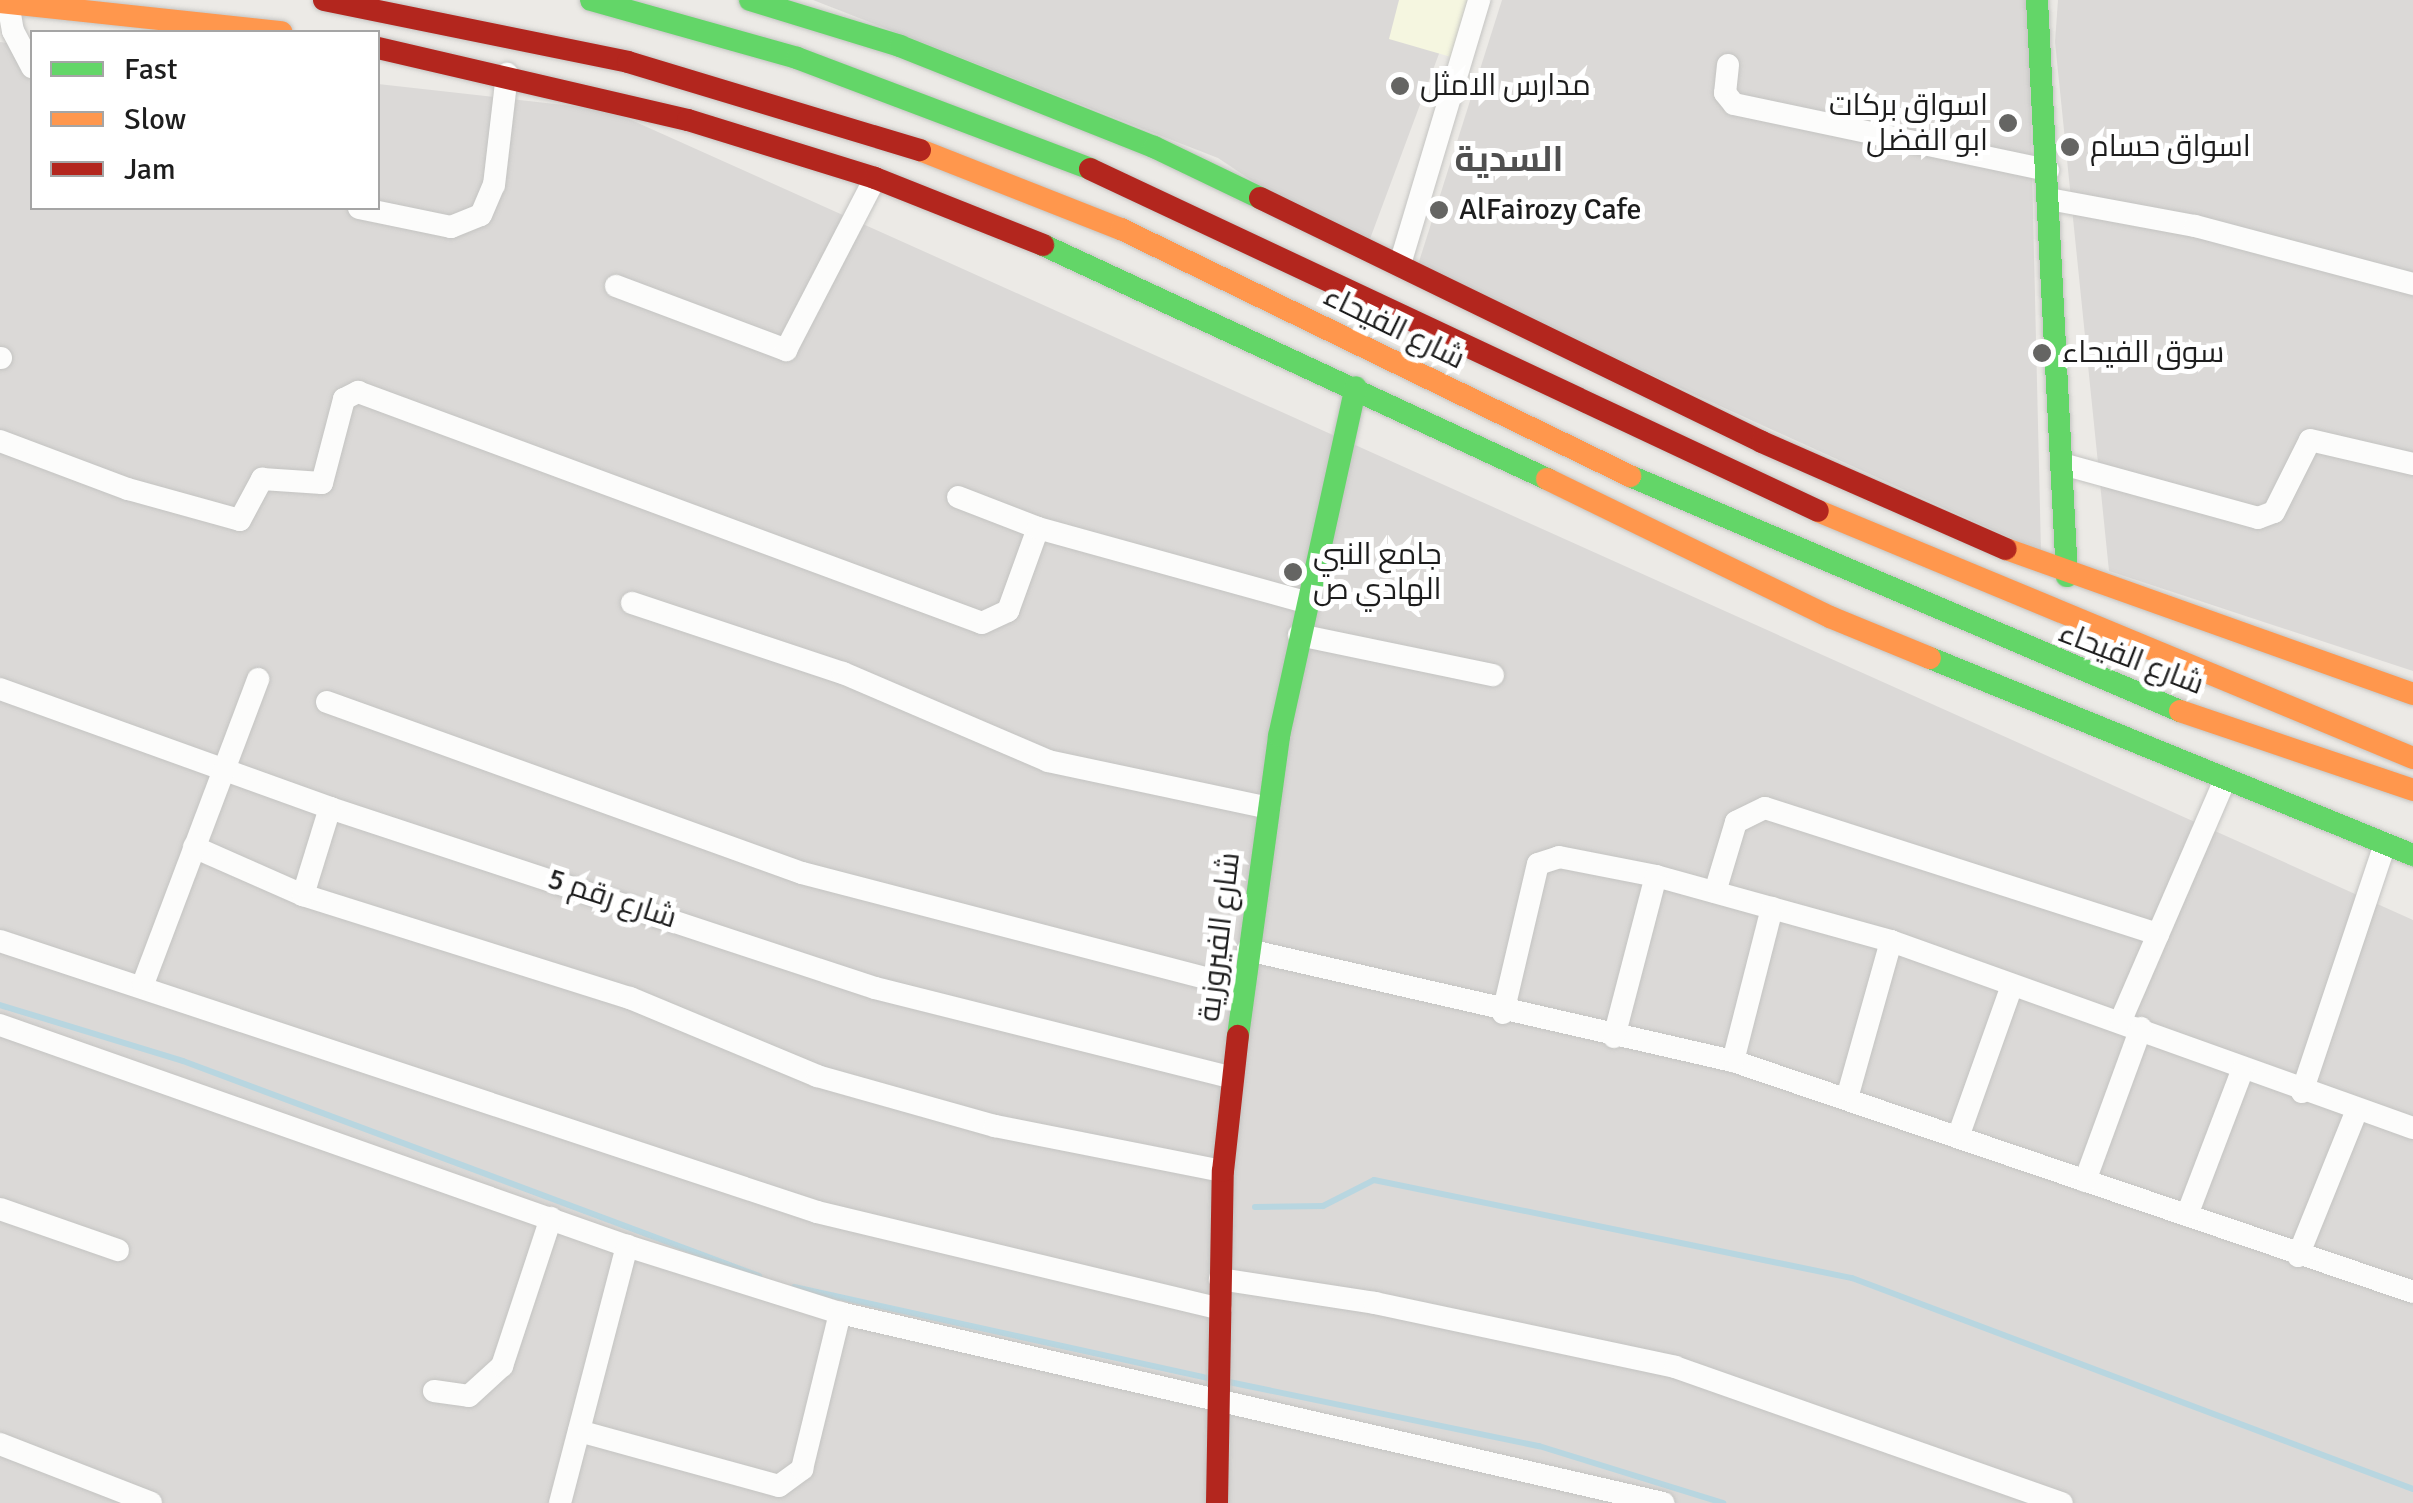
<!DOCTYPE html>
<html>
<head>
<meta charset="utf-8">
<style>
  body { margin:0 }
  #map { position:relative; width:2413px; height:1503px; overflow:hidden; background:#eceae6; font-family:Signika,Cairo,sans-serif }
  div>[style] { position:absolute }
  .residential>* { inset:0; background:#dbd9d7 }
  .education>* { inset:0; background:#f5f6e0 }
  .stream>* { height:6px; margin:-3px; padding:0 3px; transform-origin:3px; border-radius:3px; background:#b8d6e0 }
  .roads { filter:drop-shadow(0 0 2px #c4c4c2) drop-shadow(0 0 2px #c4c4c2) }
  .street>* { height:22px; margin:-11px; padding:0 11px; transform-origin:11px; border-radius:11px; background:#fcfcfb }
  .fast>* { height:22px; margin:-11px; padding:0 11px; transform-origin:11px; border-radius:11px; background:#63d668 }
  .slow>* { height:22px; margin:-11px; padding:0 11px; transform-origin:11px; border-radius:11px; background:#ff974d }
  .jam>* { height:22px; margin:-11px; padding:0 11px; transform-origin:11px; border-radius:11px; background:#b3261e }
  .dots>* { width:28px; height:28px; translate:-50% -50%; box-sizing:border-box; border:5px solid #fff; border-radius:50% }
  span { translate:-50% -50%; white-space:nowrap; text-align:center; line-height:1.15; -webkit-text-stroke:10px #fff; paint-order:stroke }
  .poi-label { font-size:30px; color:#1d1d1d }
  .left { translate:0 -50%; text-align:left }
  .right { translate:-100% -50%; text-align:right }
  .street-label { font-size:30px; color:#1d1d1d }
  .quarter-label { font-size:35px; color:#505050; font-weight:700 }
  .legend { position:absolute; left:30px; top:30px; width:350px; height:180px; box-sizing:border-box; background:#fff; border:2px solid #a5a5a5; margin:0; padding:12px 18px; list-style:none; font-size:30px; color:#1d1d1d }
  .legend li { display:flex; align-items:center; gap:20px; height:50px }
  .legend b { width:50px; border:2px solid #a5a5a5 }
</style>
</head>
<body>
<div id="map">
  <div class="residential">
    <i style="clip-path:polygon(813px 0,1459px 0,1364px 255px,1218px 158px)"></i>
    <i style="clip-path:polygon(1502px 0,2028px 0,2041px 552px,1417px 268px)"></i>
    <i style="clip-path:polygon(2058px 0,2413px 0,2413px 671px,2109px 571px,2055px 42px)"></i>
    <i style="clip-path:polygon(0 42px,32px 46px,32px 208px,378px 208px,378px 84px,609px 110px,2413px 920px,2413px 1503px,0 1503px)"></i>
  </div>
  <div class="education">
    <i style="clip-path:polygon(1399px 0,1467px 0,1451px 57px,1389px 39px)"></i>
  </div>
  <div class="stream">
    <i style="left:0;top:1005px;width:191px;rotate:17deg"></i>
    <i style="left:183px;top:1061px;width:615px;rotate:20.47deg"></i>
    <i style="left:1255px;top:1207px;width:68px;rotate:-0.8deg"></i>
    <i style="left:1323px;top:1206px;width:57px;rotate:-27deg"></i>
    <i style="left:1374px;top:1180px;width:488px;rotate:11.6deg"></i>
    <i style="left:1852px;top:1278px;width:599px;rotate:20.61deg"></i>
    <i style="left:794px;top:1287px;width:423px;rotate:12.4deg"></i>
    <i style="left:1229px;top:1382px;width:317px;rotate:11.7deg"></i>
    <i style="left:1539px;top:1446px;width:193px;rotate:17.2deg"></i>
  </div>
  <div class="roads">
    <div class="street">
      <i style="left:8px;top:3px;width:28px;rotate:80deg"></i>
      <i style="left:13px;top:31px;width:41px;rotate:62.2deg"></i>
      <i style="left:1728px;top:65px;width:28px;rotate:96deg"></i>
      <i style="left:1725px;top:93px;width:14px;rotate:51deg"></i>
      <i style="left:1734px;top:104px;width:321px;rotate:11.9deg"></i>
      <i style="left:2049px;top:199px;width:148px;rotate:10.5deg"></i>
      <i style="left:2195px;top:226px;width:226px;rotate:14.9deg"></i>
      <i style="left:359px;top:208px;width:94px;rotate:11.7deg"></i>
      <i style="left:451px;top:227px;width:32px;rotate:-22deg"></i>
      <i style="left:481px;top:215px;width:33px;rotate:-67deg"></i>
      <i style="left:494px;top:185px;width:112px;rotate:-83.3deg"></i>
      <i style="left:1400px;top:264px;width:276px;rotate:-73.3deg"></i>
      <i style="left:616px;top:286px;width:182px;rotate:20.6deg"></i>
      <i style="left:786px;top:350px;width:194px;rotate:-62.6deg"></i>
      <i style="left:0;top:358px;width:1px"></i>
      <i style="left:0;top:441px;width:137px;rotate:20.6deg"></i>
      <i style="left:128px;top:489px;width:116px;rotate:15.5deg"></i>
      <i style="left:240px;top:520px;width:47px;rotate:-61.8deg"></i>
      <i style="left:262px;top:479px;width:60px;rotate:3.8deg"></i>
      <i style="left:322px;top:483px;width:87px;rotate:-75.3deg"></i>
      <i style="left:344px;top:399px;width:16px;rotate:-27deg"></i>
      <i style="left:358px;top:392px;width:665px;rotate:20.31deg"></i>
      <i style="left:982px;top:623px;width:29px;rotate:-25deg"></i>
      <i style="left:1008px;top:611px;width:88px;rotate:-70.1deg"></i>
      <i style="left:2066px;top:465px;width:199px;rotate:15.4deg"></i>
      <i style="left:2258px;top:518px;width:17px;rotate:-21deg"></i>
      <i style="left:2274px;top:512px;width:80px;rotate:-63.4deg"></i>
      <i style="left:2310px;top:440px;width:106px;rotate:13.1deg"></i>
      <i style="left:958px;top:497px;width:86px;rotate:21.2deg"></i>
      <i style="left:1038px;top:528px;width:277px;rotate:15.5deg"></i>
      <i style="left:632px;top:603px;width:222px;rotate:18.4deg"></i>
      <i style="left:843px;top:673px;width:223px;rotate:23.2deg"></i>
      <i style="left:1048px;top:761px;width:226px;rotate:12deg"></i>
      <i style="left:1299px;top:635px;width:198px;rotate:11.7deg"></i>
      <i style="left:0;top:689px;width:351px;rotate:19.8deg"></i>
      <i style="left:330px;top:808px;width:574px;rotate:18.28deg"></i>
      <i style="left:875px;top:988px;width:369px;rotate:14.1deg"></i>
      <i style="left:327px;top:702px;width:505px;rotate:19.8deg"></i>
      <i style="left:802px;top:873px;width:456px;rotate:14.6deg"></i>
      <i style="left:194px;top:847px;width:119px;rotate:23.8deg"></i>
      <i style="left:303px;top:895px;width:343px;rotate:17.5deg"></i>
      <i style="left:630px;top:998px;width:203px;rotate:22.6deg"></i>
      <i style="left:817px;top:1076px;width:185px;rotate:15.7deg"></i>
      <i style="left:995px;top:1126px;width:232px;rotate:11.2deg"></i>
      <i style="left:1715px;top:892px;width:73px;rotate:-73.3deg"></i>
      <i style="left:1736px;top:822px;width:32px;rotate:-26deg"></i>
      <i style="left:1765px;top:808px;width:413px;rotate:17.8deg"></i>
      <i style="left:303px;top:895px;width:91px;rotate:-72.8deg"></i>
      <i style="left:0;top:941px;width:861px;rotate:18.35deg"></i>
      <i style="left:817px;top:1212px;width:415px;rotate:13.5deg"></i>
      <i style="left:1248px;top:950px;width:498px;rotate:12.9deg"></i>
      <i style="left:1733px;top:1061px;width:718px;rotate:18.76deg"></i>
      <i style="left:143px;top:984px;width:326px;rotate:-69.3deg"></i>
      <i style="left:1503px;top:1013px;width:153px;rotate:-76.8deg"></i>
      <i style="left:1538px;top:864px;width:22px;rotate:-18deg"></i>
      <i style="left:1559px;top:857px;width:99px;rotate:11.1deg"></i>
      <i style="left:1656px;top:876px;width:244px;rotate:15.5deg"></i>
      <i style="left:1891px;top:941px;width:554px;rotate:19.71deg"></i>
      <i style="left:2121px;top:1020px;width:262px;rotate:-66.6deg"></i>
      <i style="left:0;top:1025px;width:665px;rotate:19.42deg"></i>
      <i style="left:627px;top:1246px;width:223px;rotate:17.5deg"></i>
      <i style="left:840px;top:1313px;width:845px;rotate:13deg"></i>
      <i style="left:1614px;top:1037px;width:166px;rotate:-75.4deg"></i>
      <i style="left:1733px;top:1061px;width:158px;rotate:-75.7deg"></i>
      <i style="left:2302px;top:1092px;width:262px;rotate:-71.5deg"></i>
      <i style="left:1847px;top:1098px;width:163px;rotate:-74.3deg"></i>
      <i style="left:1958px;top:1137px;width:161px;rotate:-70.4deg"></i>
      <i style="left:2085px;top:1181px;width:163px;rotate:-69.9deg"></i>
      <i style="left:0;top:1209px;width:125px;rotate:19.2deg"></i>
      <i style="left:2187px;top:1215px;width:157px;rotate:-69.1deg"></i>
      <i style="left:2298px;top:1256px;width:157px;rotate:-68deg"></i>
      <i style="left:1220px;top:1279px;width:157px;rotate:8.8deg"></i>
      <i style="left:1375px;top:1303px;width:307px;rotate:12deg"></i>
      <i style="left:1675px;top:1367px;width:410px;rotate:19.4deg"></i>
      <i style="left:434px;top:1391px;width:35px;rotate:8deg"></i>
      <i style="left:469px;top:1396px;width:45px;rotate:-42.3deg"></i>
      <i style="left:502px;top:1366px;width:156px;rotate:-71.7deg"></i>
      <i style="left:579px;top:1431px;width:207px;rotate:15.4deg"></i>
      <i style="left:779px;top:1486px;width:29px;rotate:-36deg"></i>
      <i style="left:802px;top:1469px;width:161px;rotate:-76.3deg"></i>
      <i style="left:0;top:1444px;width:162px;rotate:21.3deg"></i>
      <i style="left:560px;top:1503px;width:266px;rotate:-75.4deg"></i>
    </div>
    <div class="fast">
      <i style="left:591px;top:0;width:214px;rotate:15.7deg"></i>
      <i style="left:797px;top:58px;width:313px;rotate:20.7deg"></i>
      <i style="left:750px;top:0;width:157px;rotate:17deg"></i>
      <i style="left:900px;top:46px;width:273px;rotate:21.7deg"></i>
      <i style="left:1154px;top:147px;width:118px;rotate:25.7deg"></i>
      <i style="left:2037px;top:0;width:577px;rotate:87.02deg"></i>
      <i style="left:1043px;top:245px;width:556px;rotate:24.9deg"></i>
      <i style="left:1630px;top:476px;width:598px;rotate:23.14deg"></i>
      <i style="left:1930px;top:658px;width:522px;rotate:22.19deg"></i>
      <i style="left:1238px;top:1036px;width:303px;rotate:-82.2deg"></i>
      <i style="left:1279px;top:736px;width:357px;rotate:-77.6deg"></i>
    </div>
    <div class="slow">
      <i style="left:0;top:2px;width:283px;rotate:6.1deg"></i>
      <i style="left:920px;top:150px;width:216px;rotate:21.5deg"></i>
      <i style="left:1121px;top:229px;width:566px;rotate:25.89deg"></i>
      <i style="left:1547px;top:479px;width:315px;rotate:26deg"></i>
      <i style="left:1830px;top:617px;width:108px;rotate:22.3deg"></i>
      <i style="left:1818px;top:511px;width:644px;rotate:22.54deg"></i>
      <i style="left:2006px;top:549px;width:432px;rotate:19.6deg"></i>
      <i style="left:2180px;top:711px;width:246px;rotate:18.7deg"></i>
    </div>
    <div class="jam">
      <i style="left:324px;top:0;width:310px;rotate:11.5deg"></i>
      <i style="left:628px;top:62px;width:305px;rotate:16.8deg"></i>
      <i style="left:378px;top:48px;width:318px;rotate:13.1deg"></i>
      <i style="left:688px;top:120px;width:196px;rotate:17.2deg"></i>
      <i style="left:875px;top:178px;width:181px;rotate:21.7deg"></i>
      <i style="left:1090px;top:169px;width:804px;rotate:25.16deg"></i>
      <i style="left:1260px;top:198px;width:558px;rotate:25.92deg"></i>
      <i style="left:1762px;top:442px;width:266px;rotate:23.7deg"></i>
      <i style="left:1217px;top:1503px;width:332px;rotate:-89deg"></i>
      <i style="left:1223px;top:1171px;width:136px;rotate:-83.7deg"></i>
    </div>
  </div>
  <div class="dots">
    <i style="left:1400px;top:86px;background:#656563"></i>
    <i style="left:2008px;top:123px;background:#656563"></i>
    <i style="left:2070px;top:147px;background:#656563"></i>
    <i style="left:1439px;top:210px;background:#656563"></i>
    <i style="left:2042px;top:353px;background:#656563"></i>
    <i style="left:1293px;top:572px;background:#656563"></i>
  </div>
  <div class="poi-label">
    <span class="left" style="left:1420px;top:86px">مدارس الامثل</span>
    <span class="right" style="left:1988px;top:123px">اسواق بركات<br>ابو الفضل</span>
    <span class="left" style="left:2090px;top:147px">اسواق حسام</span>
    <span class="left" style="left:1459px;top:210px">AlFairozy Cafe</span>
    <span class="left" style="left:2062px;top:353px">سوق الفيحاء</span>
    <span class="left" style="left:1313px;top:572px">جامع النبي<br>الهادي ص</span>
  </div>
  <div class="street-label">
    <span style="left:1394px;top:328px;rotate:26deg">شارع الفيحاء</span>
    <span style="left:2131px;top:659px;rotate:21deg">شارع الفيحاء</span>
    <span style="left:612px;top:899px;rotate:18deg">شارع رقم 5</span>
    <span style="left:1220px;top:937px;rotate:-83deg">شارع الفيروزية</span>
  </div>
  <div class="quarter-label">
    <span style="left:1509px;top:160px">السدية</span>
  </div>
  <ul class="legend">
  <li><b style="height:12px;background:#63d668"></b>Fast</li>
  <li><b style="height:12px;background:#ff974d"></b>Slow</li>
  <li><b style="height:12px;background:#b3261e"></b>Jam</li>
  </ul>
</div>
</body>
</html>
